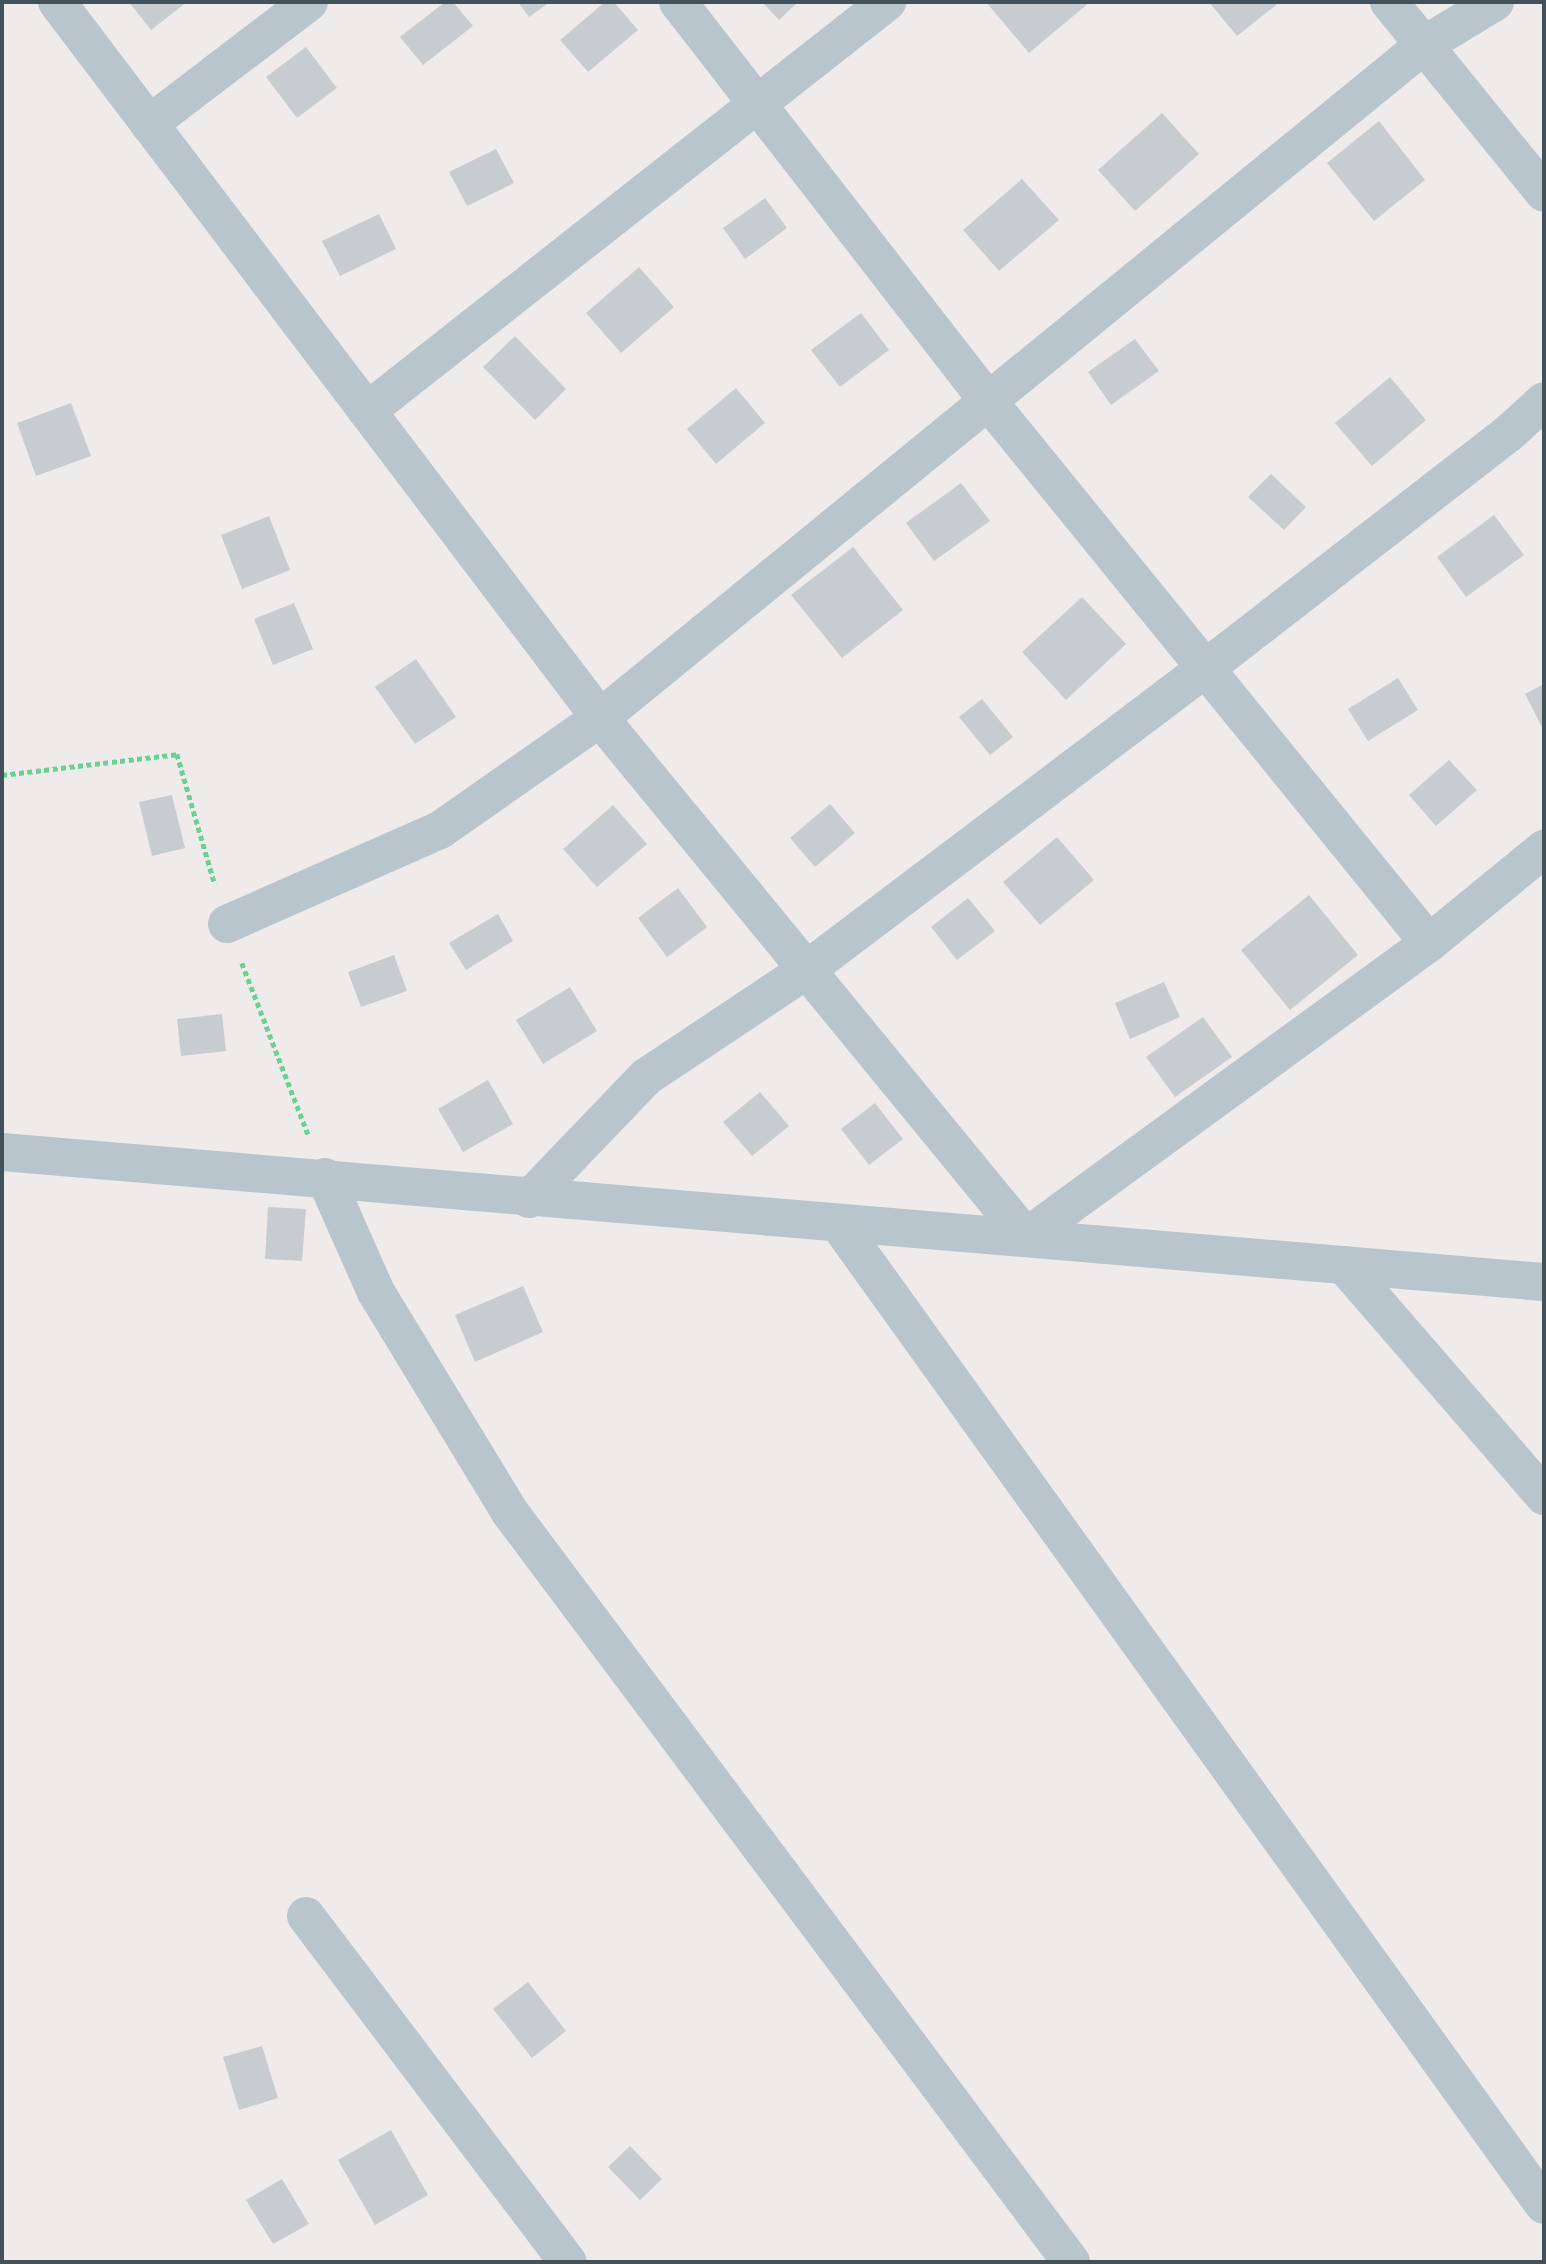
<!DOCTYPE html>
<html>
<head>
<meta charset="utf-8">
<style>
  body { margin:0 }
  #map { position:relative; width:1546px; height:2264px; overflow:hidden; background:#efebeb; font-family:"Sofia Sans Condensed",sans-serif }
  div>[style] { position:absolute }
  .building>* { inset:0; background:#c7ccd1 }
  .path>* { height:4.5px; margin-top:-2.25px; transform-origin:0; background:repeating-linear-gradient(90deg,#6ad192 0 5px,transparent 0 8.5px) }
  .minor>* { height:38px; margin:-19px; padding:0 19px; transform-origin:19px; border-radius:19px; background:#b8c5cc }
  span { translate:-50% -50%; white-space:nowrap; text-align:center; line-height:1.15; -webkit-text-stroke:5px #fff; paint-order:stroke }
  .frame { position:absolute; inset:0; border:4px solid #43525a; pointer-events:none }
</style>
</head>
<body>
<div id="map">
  <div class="building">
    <i style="clip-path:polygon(129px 2px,187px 2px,151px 30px)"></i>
    <i style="clip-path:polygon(445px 2px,453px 2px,473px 26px,423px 65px,400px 37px)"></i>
    <i style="clip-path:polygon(518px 2px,550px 2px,529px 17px)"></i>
    <i style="clip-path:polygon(605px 2px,614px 2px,638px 30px,588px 72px,560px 40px)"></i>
    <i style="clip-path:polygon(762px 2px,798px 2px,779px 20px)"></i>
    <i style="clip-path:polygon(986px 2px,1090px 2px,1029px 53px)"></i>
    <i style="clip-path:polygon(1209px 2px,1280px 2px,1237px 36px)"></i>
    <i style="clip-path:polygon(306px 47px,337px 88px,297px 118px,266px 77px)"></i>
    <i style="clip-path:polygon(1162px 113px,1199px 154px,1135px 211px,1098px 170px)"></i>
    <i style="clip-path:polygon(1379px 121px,1425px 180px,1374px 221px,1327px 163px)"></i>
    <i style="clip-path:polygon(496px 149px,514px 183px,467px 206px,449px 172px)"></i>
    <i style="clip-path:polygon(1022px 179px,1059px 220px,999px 271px,963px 230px)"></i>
    <i style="clip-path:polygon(765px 198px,787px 228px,745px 259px,723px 228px)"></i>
    <i style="clip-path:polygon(379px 214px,396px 249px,340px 276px,322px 241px)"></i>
    <i style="clip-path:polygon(639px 267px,674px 307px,621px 353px,586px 313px)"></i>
    <i style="clip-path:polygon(861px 313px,889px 350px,840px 387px,811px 350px)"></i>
    <i style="clip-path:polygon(515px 336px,566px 389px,535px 420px,483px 367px)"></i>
    <i style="clip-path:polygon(1135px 339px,1159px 371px,1111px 405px,1088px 372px)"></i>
    <i style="clip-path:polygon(1390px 377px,1426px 420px,1372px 466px,1335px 423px)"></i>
    <i style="clip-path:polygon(736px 388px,765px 423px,716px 464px,687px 429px)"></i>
    <i style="clip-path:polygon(71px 403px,91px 456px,36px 476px,17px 423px)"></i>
    <i style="clip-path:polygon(1271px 474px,1306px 507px,1284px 530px,1248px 497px)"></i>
    <i style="clip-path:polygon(961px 483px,990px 521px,934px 561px,906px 523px)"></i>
    <i style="clip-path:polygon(1494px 515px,1524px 555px,1466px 597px,1437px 557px)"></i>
    <i style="clip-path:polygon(269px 516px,290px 570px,242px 589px,221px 535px)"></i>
    <i style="clip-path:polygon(853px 547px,903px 610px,842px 658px,791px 595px)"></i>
    <i style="clip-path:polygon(1082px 597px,1126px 644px,1066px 700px,1022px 652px)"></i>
    <i style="clip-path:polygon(294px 603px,313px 649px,273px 665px,254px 619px)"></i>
    <i style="clip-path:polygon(416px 659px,456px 717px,415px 744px,375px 687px)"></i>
    <i style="clip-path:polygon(1398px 678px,1418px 710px,1368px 741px,1348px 709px)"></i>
    <i style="clip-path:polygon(1544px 684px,1544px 731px,1525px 694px)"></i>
    <i style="clip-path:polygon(982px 699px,1013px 737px,990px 755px,959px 717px)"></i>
    <i style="clip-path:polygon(1449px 760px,1477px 790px,1436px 826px,1409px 795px)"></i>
    <i style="clip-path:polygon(172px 795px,185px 848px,152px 856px,139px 802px)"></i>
    <i style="clip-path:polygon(830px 804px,855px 833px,815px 867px,790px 838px)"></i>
    <i style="clip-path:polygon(613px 805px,647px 844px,597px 887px,563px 849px)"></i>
    <i style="clip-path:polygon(1057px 837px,1094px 880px,1040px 925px,1003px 882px)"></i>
    <i style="clip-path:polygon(678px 888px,707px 927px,667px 957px,638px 918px)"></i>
    <i style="clip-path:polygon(1309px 895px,1358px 955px,1290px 1010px,1241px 950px)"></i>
    <i style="clip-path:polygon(968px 898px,995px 931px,957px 960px,931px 927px)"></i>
    <i style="clip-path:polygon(498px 914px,513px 941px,466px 970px,449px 943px)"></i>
    <i style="clip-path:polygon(394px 955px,407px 991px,361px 1007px,348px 972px)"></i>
    <i style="clip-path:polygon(1164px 982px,1180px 1017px,1130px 1039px,1115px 1003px)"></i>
    <i style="clip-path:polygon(570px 987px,597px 1031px,543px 1064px,516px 1020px)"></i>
    <i style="clip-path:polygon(222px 1014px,226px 1051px,181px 1056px,177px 1019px)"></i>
    <i style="clip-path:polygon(1203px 1017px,1232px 1057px,1175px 1097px,1146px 1057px)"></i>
    <i style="clip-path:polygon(488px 1080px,513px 1124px,463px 1152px,438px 1109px)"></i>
    <i style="clip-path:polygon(760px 1092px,789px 1126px,752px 1156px,723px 1122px)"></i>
    <i style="clip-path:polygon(875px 1103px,903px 1139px,869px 1165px,841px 1129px)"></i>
    <i style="clip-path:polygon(268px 1207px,306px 1209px,302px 1261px,265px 1259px)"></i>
    <i style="clip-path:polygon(523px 1286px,543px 1332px,475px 1362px,455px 1315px)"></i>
    <i style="clip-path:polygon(528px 1982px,566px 2031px,532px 2058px,493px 2009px)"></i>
    <i style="clip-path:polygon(262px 2046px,278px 2098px,239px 2110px,223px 2057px)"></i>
    <i style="clip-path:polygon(391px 2130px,428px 2195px,375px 2225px,338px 2160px)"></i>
    <i style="clip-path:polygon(630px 2146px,662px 2179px,640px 2200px,608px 2167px)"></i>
    <i style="clip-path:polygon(282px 2179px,309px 2224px,273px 2244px,246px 2200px)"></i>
  </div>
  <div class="path">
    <i style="left:2px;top:775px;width:176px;rotate:-6.8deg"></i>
    <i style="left:177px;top:754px;width:136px;rotate:73.8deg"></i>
    <i style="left:242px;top:963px;width:186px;rotate:68.9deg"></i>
  </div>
  <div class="minor">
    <i style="left:57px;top:2px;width:899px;rotate:52.82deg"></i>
    <i style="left:600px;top:718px;width:671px;rotate:50.62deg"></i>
    <i style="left:1026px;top:1237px;width:499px;rotate:-36.1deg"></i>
    <i style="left:1429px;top:943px;width:149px;rotate:-39.3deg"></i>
    <i style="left:678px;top:2px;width:505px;rotate:52.15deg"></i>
    <i style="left:988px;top:401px;width:699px;rotate:50.87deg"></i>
    <i style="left:1389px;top:2px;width:246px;rotate:50.9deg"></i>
    <i style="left:149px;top:124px;width:201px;rotate:-37.3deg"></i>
    <i style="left:367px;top:411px;width:662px;rotate:-38.19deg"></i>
    <i style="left:227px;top:924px;width:233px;rotate:-23.8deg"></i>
    <i style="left:440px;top:830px;width:195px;rotate:-35deg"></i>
    <i style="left:600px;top:718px;width:1064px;rotate:-39.24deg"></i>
    <i style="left:1424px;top:45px;width:83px;rotate:-31.2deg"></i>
    <i style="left:2px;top:1152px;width:1547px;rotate:4.82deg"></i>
    <i style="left:325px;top:1177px;width:126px;rotate:66.1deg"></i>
    <i style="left:376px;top:1292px;width:256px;rotate:58.7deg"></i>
    <i style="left:509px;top:1511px;width:938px;rotate:53.19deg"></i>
    <i style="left:529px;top:1199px;width:169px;rotate:-46.2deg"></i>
    <i style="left:646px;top:1077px;width:191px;rotate:-33.7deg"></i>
    <i style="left:805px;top:971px;width:503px;rotate:-37.08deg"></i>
    <i style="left:1206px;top:668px;width:383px;rotate:-37.8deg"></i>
    <i style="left:1509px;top:433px;width:47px;rotate:-42.4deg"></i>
    <i style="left:838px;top:1223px;width:1209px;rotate:54.29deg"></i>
    <i style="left:1344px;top:1265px;width:306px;rotate:49.1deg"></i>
    <i style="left:306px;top:1916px;width:434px;rotate:52.9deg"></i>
  </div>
  <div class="frame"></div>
</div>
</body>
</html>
